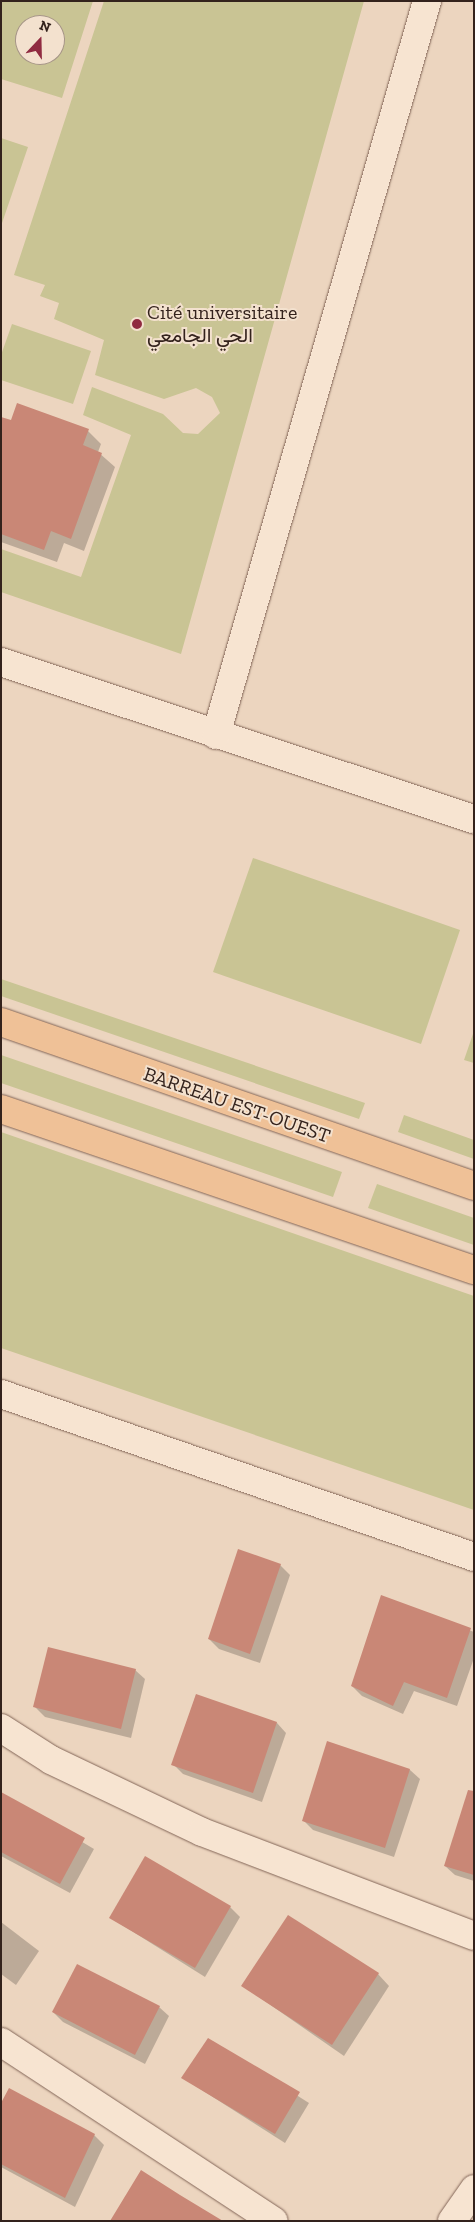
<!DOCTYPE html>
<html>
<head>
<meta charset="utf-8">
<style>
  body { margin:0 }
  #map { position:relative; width:475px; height:2222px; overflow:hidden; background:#ecd5bf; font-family:"Zilla Slab",Vazirmatn,serif }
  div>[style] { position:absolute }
  .green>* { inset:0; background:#c9c494 }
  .shadow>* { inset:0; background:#0003 }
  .building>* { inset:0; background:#c98776 }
  .roads { filter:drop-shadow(0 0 1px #836658) drop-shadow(0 0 1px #836658) }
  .minor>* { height:28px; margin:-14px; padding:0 14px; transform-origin:14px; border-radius:14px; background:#f7e4d1 }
  .major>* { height:28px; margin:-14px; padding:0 14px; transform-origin:14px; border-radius:14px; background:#efc197 }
  .dots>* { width:14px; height:14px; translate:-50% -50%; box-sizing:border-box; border:2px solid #f3e1ce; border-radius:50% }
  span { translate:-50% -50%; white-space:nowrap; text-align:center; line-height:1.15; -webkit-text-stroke:4px #f3e1ce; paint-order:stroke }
  .poi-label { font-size:20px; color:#33221c }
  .left { translate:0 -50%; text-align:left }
  .street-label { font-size:20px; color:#33221c }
  .frame { position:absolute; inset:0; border:2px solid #33221c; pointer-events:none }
  .north { position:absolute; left:15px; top:15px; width:50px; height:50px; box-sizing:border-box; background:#f3e1ce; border:1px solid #a69587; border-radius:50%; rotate:21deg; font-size:14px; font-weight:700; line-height:20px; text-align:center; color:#33221c }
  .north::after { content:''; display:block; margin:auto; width:18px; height:22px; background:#902b41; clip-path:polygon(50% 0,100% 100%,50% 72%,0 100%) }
</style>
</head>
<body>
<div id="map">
  <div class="green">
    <i style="clip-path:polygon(evenodd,1px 1px,93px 1px,62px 98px,1px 79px,1px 1px,25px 25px,55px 25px,55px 55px,25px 55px,25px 25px)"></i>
    <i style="clip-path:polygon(104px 1px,364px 1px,181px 654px,1px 592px,1px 549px,81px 577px,131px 435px,83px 415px,92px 387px,163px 414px,183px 433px,198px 434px,220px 413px,212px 397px,196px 388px,164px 399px,95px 375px,104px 340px,54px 319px,59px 303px,40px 296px,45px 285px,14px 275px)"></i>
    <i style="clip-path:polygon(1px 138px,28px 147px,1px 226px)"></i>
    <i style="clip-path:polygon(12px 324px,91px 351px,73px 404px,1px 380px,1px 355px)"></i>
    <i style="clip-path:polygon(253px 858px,460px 930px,421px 1044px,213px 972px)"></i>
    <i style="clip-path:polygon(1px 979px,365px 1103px,359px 1119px,1px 996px)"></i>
    <i style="clip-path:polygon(474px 1031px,474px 1063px,464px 1060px)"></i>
    <i style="clip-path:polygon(1px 1055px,342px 1172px,333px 1197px,1px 1083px)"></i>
    <i style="clip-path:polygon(404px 1115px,474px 1140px,474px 1159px,398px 1132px)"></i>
    <i style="clip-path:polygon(1px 1132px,474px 1296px,474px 1510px,1px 1348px)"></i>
    <i style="clip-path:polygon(377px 1184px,474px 1218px,474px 1245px,368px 1208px)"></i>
  </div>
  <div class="shadow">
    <i style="clip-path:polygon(1px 419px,88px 431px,101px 444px,98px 452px,115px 467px,84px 551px,64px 543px,57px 562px,1px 542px)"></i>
    <i style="clip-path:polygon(280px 1565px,290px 1575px,260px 1663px,219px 1649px,209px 1639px)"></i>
    <i style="clip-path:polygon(382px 1597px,474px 1632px,474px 1658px,457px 1706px,414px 1691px,403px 1714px,362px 1696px,352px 1686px)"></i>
    <i style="clip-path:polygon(135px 1670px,145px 1679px,131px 1738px,45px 1717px,35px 1707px)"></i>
    <i style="clip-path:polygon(196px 1695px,277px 1723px,286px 1733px,262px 1802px,183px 1774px,173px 1764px)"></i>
    <i style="clip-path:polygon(328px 1743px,410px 1770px,420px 1779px,394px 1857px,313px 1830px,303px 1820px)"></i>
    <i style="clip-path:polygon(474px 1793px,474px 1881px,455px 1875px,445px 1866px)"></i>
    <i style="clip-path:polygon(5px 1796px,94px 1849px,70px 1893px,1px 1856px,1px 1803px)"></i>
    <i style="clip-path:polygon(230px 1907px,240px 1917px,205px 1977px,111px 1918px)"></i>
    <i style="clip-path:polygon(1px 1922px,39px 1951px,16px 1985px,1px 1974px)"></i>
    <i style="clip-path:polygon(378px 1974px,389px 1986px,344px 2056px,243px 1986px)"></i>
    <i style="clip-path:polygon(159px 2007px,169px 2016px,145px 2064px,63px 2022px,53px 2012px)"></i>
    <i style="clip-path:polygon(208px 2039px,309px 2103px,285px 2143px,183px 2078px)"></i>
    <i style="clip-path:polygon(1px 2105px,94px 2135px,104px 2145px,75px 2207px,1px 2167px)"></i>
  </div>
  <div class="building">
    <i style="clip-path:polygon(17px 403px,89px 429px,83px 445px,102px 453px,71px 539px,51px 531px,44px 550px,1px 534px,1px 417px,11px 420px)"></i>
    <i style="clip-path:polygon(238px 1549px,281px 1564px,250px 1654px,208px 1639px)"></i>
    <i style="clip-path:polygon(381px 1595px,471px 1628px,447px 1698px,404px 1682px,393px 1706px,351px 1686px)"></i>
    <i style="clip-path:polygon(48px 1647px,136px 1669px,121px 1729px,33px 1707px)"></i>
    <i style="clip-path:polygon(196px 1694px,277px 1722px,253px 1793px,171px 1765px)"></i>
    <i style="clip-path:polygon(327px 1741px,410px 1769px,385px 1848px,302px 1821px)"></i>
    <i style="clip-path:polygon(468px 1790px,474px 1791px,474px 1875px,444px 1866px)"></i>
    <i style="clip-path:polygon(1px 1792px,85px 1838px,60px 1884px,1px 1852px)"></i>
    <i style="clip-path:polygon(145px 1856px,231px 1906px,195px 1968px,109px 1918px)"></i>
    <i style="clip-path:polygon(288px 1915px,379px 1973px,332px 2045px,241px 1986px)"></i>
    <i style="clip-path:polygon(77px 1964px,160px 2006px,135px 2055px,52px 2012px)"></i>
    <i style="clip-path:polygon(208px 2038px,300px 2092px,275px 2134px,181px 2078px)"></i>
    <i style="clip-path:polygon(9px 2088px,95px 2134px,65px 2198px,1px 2164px,1px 2103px)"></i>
    <i style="clip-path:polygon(141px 2170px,180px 2195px,223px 2221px,110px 2221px)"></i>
  </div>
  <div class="roads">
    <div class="minor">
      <i style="left:1px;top:662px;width:498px;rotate:18.4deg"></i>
      <i style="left:216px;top:735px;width:764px;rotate:-73.96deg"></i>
      <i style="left:1px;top:1394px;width:500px;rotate:19.01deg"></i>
      <i style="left:1px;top:1728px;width:59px;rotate:32.6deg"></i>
      <i style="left:51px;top:1760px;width:167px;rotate:25.5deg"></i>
      <i style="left:202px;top:1832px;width:291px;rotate:20.9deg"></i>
      <i style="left:1px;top:2042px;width:326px;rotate:33.3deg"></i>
      <i style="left:452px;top:2221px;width:39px;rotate:-55deg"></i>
    </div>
    <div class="major">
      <i style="left:1px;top:1022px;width:501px;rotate:19.12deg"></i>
      <i style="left:1px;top:1109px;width:500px;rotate:18.8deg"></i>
    </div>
  </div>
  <div class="dots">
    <i style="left:137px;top:324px;background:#902b41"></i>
  </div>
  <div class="poi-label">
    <span class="left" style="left:147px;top:324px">Cité universitaire<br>الحي الجامعي</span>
  </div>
  <div class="street-label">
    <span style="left:237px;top:1105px;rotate:19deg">BARREAU EST-OUEST</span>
  </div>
  <div class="frame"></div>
  <div class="north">N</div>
</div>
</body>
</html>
